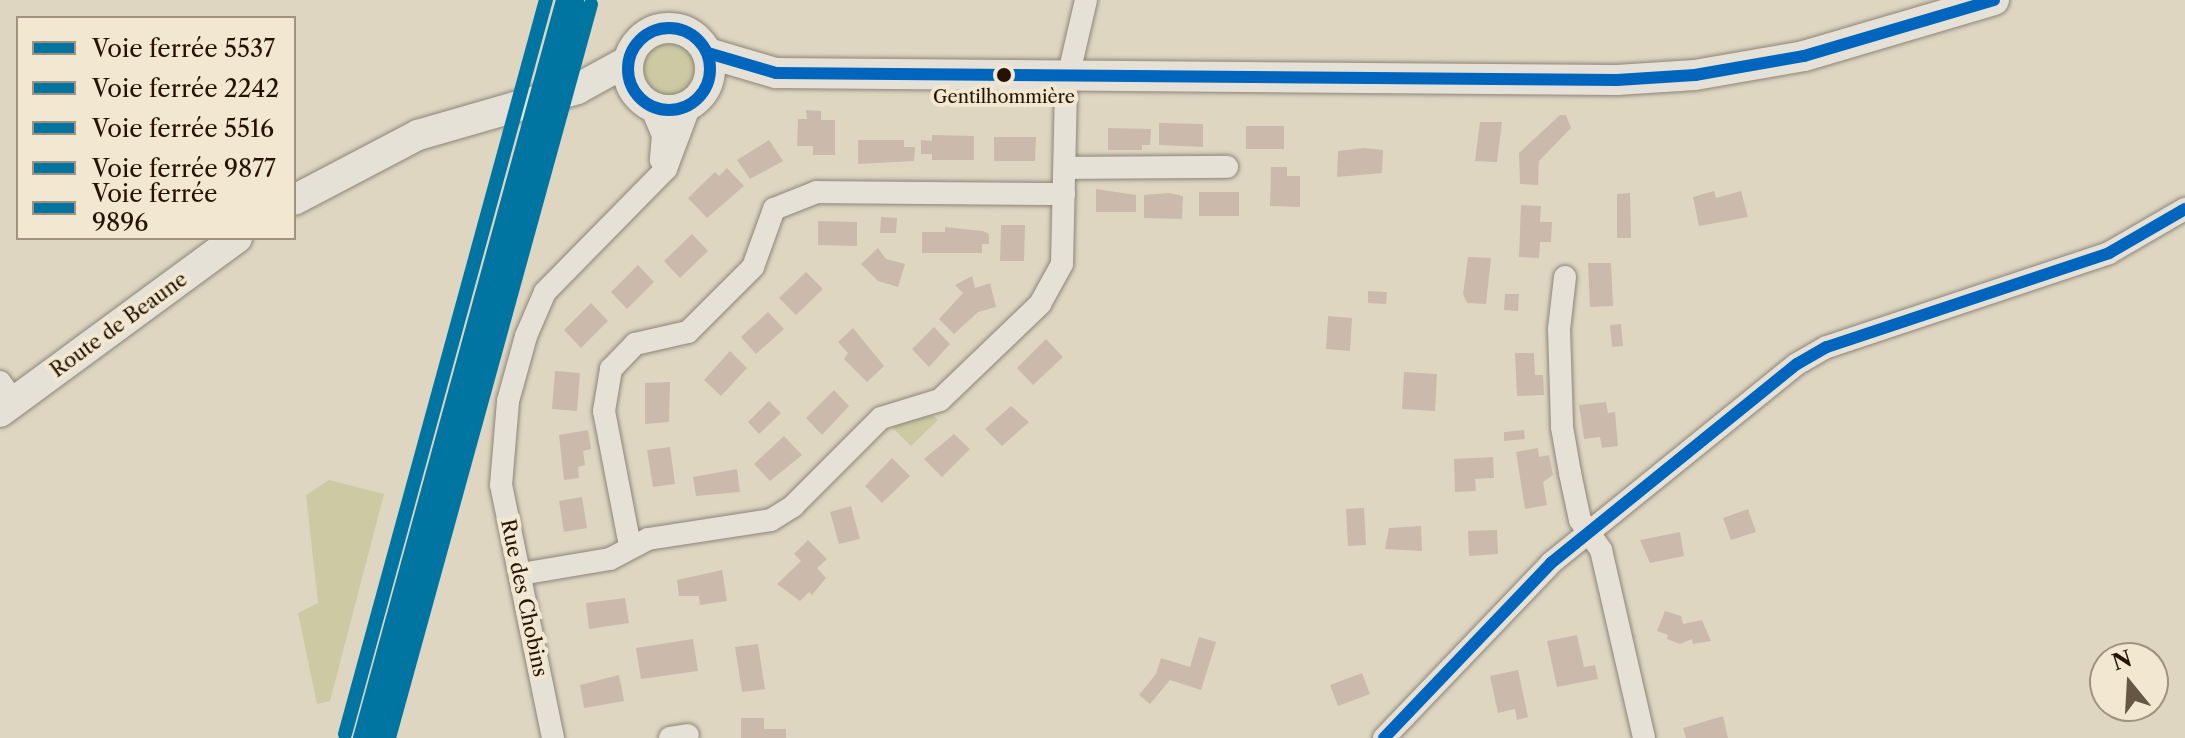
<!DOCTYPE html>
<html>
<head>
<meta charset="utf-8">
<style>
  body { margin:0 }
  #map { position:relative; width:2185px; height:738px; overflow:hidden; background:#dfd6c2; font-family:"Libre Caslon Text",serif }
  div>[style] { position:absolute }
  .green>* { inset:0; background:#ccc9a3 }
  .round { border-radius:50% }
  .building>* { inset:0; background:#cbb9ac }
  .roads { filter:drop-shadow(0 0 2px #8c8578) drop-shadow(0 0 2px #8c8578) }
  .street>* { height:22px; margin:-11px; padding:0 11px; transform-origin:11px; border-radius:11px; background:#e6e1d7 }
  .secondary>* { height:30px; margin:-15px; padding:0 15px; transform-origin:15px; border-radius:15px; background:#e6e1d7 }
  .secondary>.ring { margin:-15px; padding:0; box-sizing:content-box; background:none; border:30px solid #e6e1d7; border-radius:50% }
  .bus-1>* { height:12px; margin:-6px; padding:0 6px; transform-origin:6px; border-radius:6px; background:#0065bd }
  .bus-1>.ring { margin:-6px; padding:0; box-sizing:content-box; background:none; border:12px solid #0065bd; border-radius:50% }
  .rail-1>* { height:14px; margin:-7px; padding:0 7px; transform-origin:7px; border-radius:7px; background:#0075a1 }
  .rail-2>* { height:14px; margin:-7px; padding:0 7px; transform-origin:7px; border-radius:7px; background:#0075a1 }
  .rail-3>* { height:14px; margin:-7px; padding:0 7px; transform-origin:7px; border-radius:7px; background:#0075a1 }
  .rail-4>* { height:14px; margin:-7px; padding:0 7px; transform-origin:7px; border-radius:7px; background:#0075a1 }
  .rail-5>* { height:14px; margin:-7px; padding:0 7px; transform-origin:7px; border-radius:7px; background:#0075a1 }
  .dots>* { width:22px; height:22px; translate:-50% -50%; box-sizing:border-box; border:4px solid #f2e7d0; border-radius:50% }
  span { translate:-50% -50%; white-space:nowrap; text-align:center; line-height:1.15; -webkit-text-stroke:8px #f2e7d0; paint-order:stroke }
  .bus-label { font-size:18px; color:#251302 }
  .street-label { font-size:20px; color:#251302 }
  .legend { position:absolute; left:16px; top:16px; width:280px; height:224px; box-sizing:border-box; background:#f2e7d0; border:2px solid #a0927e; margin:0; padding:10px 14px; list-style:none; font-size:24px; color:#251302 }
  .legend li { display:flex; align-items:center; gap:16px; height:40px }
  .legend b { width:40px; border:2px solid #a0927e }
  .north { position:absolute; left:2089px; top:642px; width:80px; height:80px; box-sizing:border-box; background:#f2e7d0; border:2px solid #a0927e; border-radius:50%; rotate:342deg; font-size:22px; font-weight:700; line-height:32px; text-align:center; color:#251302 }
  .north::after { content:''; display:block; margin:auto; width:28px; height:36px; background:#665745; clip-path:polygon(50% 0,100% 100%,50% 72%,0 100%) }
</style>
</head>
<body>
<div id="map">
  <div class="green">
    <i class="round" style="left:637px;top:37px;width:64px;height:64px"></i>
    <i style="clip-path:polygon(933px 415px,938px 420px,911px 446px,888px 423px)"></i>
    <i style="clip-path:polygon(329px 480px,384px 494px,330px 701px,317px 704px,298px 613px,318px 603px,306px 495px)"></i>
  </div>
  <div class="building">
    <i style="clip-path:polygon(806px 110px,821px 111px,821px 120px,835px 120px,835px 155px,813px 155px,813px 146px,797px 146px,798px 119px,807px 119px)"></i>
    <i style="clip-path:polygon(1560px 115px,1566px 115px,1571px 128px,1539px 161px,1538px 185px,1520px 184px,1519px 153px)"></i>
    <i style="clip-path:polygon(1480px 122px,1502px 122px,1497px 162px,1475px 161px)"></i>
    <i style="clip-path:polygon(1159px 123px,1203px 124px,1203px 147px,1159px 145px)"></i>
    <i style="clip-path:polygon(1246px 126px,1284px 126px,1284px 149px,1246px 149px)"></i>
    <i style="clip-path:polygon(1108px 128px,1151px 129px,1150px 145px,1142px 145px,1142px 150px,1108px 150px)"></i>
    <i style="clip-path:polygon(932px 135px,974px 136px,974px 160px,932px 160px,932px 154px,921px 154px,921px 140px,932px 141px)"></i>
    <i style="clip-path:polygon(994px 137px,1036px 137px,1035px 161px,994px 161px)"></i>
    <i style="clip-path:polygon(769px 140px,783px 161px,750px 179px,737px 160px)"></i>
    <i style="clip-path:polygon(858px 140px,904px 140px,904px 147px,915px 147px,914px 161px,858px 164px)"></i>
    <i style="clip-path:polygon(1364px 148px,1383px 150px,1382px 173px,1337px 177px,1338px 151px)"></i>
    <i style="clip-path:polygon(1271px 167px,1287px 167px,1287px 176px,1300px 176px,1300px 207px,1270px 206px)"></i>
    <i style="clip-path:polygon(727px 168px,744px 186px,707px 218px,688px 198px,715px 172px,719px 176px)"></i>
    <i style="clip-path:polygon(1096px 189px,1136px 195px,1136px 212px,1096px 212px)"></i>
    <i style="clip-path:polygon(1714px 191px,1716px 198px,1741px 191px,1748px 217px,1699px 226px,1693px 197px)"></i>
    <i style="clip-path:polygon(1199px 192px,1239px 192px,1239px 216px,1199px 216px)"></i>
    <i style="clip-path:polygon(1169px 193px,1183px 196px,1182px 219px,1144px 218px,1144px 195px)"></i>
    <i style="clip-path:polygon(1630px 193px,1631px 238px,1617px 238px,1617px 194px)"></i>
    <i style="clip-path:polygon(1521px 205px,1541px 206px,1540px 222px,1552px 222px,1551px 242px,1540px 242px,1539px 258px,1519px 257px)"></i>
    <i style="clip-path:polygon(881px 217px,897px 218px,896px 233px,880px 233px)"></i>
    <i style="clip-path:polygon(818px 221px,857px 222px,857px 246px,818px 245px)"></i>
    <i style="clip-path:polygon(1001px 225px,1025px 225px,1024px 261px,1000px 261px)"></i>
    <i style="clip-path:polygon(945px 227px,983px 231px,989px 234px,989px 244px,982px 244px,982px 253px,922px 253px,922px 232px,945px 232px)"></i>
    <i style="clip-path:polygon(692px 234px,708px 251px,680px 278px,664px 261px)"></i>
    <i style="clip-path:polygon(878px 248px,886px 259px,905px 264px,898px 287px,878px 281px,861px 264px)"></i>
    <i style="clip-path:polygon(1468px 257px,1491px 258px,1486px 304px,1467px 303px,1463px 294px)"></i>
    <i style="clip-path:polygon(1588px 263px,1611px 263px,1613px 306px,1590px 307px)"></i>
    <i style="clip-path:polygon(638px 265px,654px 282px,627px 309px,611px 292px)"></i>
    <i style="clip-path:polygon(806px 272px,823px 289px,796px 315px,779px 298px)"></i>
    <i style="clip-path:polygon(972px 276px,975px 288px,990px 283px,996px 307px,978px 312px,954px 334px,939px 319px,963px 293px,955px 285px)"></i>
    <i style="clip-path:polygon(1368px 291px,1387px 292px,1386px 304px,1368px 303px)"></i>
    <i style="clip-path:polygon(1505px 294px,1519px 294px,1518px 311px,1504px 310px)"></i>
    <i style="clip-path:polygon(591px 303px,608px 321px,581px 348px,564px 330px)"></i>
    <i style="clip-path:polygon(768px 312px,784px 329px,756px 354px,741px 337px)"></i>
    <i style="clip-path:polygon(1328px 316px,1352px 318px,1350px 351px,1326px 349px)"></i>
    <i style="clip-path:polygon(1621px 324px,1623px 346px,1612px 347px,1610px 325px)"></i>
    <i style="clip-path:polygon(934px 327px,950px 344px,929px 367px,912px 349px)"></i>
    <i style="clip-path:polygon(853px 328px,884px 366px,867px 382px,844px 359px,848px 353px,838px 342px)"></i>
    <i style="clip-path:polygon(1046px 339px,1063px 357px,1033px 385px,1017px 368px)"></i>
    <i style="clip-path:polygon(730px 351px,747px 368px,721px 396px,704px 380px)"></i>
    <i style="clip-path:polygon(1515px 353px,1534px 353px,1535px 375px,1543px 375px,1544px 395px,1517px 396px)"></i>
    <i style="clip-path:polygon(555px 371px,580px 373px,577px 411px,552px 409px)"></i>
    <i style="clip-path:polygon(1404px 372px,1437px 374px,1435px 411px,1402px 409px)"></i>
    <i style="clip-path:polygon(670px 382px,669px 422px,645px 424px,645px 383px)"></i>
    <i style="clip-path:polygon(834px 390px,849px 406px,822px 435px,806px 418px)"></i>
    <i style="clip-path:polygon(769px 401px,781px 413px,759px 434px,748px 422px)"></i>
    <i style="clip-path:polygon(1606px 402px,1608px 413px,1615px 412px,1618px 446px,1602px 448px,1600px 437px,1584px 439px,1579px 405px)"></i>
    <i style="clip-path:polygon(1011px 406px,1029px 422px,1002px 446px,985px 429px)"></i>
    <i style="clip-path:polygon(588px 430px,591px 449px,583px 451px,585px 465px,578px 467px,579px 478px,564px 480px,559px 435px)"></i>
    <i style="clip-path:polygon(1524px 430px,1525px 439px,1504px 441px,1504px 432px)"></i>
    <i style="clip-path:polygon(954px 434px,970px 449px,942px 477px,924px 459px)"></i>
    <i style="clip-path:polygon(784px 436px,802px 455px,770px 481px,754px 464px)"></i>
    <i style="clip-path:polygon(670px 447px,675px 484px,653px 487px,647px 450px)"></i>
    <i style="clip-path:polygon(1538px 448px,1539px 457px,1549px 455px,1553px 475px,1543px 482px,1547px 505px,1525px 509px,1516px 452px)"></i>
    <i style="clip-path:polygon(1493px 457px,1494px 478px,1475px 479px,1476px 491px,1455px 492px,1454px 459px)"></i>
    <i style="clip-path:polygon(892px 458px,910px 476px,882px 503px,865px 486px)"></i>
    <i style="clip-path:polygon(737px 469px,740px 492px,696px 496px,693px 477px)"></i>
    <i style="clip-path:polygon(582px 497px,587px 528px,564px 532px,559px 501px)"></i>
    <i style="clip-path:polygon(851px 506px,860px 539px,839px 544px,830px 512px)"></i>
    <i style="clip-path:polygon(1364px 508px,1366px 545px,1348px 546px,1346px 509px)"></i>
    <i style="clip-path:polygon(1748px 509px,1756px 532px,1731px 540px,1723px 518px)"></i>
    <i style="clip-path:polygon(1421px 526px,1422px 551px,1385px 549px,1389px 528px)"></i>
    <i style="clip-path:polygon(1497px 530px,1498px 554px,1469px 556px,1468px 531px)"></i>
    <i style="clip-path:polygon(1680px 532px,1684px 556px,1650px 563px,1640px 540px)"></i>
    <i style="clip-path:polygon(808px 540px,827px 559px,817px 568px,826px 578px,812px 595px,809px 592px,800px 601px,777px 584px,801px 561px,794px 554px)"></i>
    <i style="clip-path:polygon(722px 570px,727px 601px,700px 605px,699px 596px,679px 596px,677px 580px)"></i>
    <i style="clip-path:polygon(625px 598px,629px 623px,589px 629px,586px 603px)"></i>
    <i style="clip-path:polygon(1665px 611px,1681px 616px,1683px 624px,1702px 620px,1711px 641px,1693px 644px,1692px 639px,1680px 644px,1667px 639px,1668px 635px,1657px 631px)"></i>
    <i style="clip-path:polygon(1577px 635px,1584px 667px,1595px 665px,1598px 679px,1557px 687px,1547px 641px)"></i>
    <i style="clip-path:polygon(1199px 637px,1216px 642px,1201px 690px,1170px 680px,1150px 704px,1139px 695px,1156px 674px,1161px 658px,1190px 667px)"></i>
    <i style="clip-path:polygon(693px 639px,698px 671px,641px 679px,636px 648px)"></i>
    <i style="clip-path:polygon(758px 644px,765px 689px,742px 692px,735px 647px)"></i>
    <i style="clip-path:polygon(1518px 670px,1528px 717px,1517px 720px,1515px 709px,1498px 713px,1490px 676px)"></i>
    <i style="clip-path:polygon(1362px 673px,1370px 694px,1338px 706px,1330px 685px)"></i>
    <i style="clip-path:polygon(619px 675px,624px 701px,584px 708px,580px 685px)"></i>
    <i style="clip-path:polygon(1723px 716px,1728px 738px,1686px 738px,1683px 728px)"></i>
    <i style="clip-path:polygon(741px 718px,764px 718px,764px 729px,786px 729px,786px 738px,741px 738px)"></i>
  </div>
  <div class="roads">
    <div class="street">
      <i style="left:651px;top:107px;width:30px;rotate:67deg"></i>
      <i style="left:663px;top:135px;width:25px;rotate:95deg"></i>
      <i style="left:1065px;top:168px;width:162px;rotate:-0.4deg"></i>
      <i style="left:1565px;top:277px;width:52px;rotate:96.6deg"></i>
      <i style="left:1559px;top:329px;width:98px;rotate:88.2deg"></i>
      <i style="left:1562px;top:427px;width:47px;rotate:80.1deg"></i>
      <i style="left:1570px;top:473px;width:48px;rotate:78deg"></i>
      <i style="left:1580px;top:520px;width:37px;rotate:55deg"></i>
      <i style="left:1601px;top:550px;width:193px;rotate:77.1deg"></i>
      <i style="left:0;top:382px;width:24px;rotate:55deg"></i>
      <i style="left:630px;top:546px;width:137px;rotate:-100.9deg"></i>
      <i style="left:604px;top:411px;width:43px;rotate:-80.5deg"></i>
      <i style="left:611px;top:369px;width:35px;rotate:-46deg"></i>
      <i style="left:635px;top:344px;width:54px;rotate:-12.8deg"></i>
      <i style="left:688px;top:332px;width:92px;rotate:-45deg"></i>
      <i style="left:753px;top:267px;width:62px;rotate:-70.1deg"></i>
      <i style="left:774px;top:209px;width:46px;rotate:-21.6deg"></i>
      <i style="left:817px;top:192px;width:247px;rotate:0.5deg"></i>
      <i style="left:521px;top:574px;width:90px;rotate:-9.6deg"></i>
      <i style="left:610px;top:559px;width:43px;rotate:-27.8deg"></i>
      <i style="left:648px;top:539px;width:124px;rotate:-8.8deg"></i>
      <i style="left:771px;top:520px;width:26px;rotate:-32deg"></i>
      <i style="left:793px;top:506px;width:124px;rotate:-45deg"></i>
      <i style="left:881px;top:418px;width:62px;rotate:-17deg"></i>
      <i style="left:940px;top:400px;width:139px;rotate:-43.8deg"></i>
      <i style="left:1040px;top:304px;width:46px;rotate:-61.2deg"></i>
      <i style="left:1062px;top:264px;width:178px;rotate:-88.7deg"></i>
      <i style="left:1066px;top:86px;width:88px;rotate:-76.9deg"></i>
      <i style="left:553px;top:738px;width:258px;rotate:-101.6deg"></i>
      <i style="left:501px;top:485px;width:84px;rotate:-85.2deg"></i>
      <i style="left:508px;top:401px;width:67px;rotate:-74.5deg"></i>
      <i style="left:526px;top:336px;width:48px;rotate:-66.6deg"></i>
      <i style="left:545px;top:292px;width:173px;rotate:-45.5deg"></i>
      <i style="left:666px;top:169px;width:68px;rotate:-69.4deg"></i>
      <i style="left:670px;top:738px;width:18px;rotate:-9deg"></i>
      <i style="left:1384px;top:738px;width:242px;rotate:-46.3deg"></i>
      <i style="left:1551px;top:563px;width:316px;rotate:-39deg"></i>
      <i style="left:1797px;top:364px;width:34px;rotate:-30deg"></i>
      <i style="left:1827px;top:347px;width:297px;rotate:-18.4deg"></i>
      <i style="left:2109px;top:253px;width:88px;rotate:-30.1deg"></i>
    </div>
    <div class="secondary">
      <i class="ring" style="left:628px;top:28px;width:52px;height:52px"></i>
      <i style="left:708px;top:53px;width:71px;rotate:16.4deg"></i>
      <i style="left:776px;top:73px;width:841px;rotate:0.48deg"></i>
      <i style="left:1617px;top:80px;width:78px;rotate:-3.7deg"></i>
      <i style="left:1695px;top:75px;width:111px;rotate:-9.9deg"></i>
      <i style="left:1804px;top:56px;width:198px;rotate:-16.4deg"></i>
      <i style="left:294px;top:200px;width:140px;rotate:-27.7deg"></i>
      <i style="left:418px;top:135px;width:166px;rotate:-16.1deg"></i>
      <i style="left:577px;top:89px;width:58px;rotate:-28.8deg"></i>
      <i style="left:0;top:412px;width:294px;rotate:-36.3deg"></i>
    </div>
  </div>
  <div class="bus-1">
    <i class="ring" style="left:628px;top:28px;width:70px;height:70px"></i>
    <i style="left:708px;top:53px;width:71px;rotate:16.4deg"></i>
    <i style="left:776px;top:73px;width:841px;rotate:0.48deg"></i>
    <i style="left:1617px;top:80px;width:78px;rotate:-3.7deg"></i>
    <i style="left:1695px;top:75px;width:111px;rotate:-9.9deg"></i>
    <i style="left:1804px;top:56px;width:198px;rotate:-16.4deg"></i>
    <i style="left:1384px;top:738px;width:242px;rotate:-46.3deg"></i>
    <i style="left:1551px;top:563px;width:316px;rotate:-39deg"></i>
    <i style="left:1797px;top:364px;width:34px;rotate:-30deg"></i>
    <i style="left:1827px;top:347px;width:297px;rotate:-18.4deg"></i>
    <i style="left:2109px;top:253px;width:88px;rotate:-30.1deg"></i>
  </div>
  <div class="rail-1">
    <i style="left:372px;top:738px;width:766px;rotate:-74.55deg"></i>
  </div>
  <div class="rail-2">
    <i style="left:360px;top:738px;width:765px;rotate:-74.62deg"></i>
  </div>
  <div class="rail-3">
    <i style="left:377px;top:738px;width:761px;rotate:-74.69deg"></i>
  </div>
  <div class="rail-4">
    <i style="left:389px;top:738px;width:761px;rotate:-74.61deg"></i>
  </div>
  <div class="rail-5">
    <i style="left:345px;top:734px;width:761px;rotate:-74.69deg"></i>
  </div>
  <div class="dots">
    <i style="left:1004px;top:75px;background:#251302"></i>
  </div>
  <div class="bus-label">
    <span style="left:1004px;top:97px">Gentilhommière</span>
  </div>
  <div class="street-label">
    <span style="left:119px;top:325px;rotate:-36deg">Route de Beaune</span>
    <span style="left:524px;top:598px;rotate:78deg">Rue des Chobins</span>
  </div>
  <ul class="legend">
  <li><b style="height:10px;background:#0075a1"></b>Voie ferrée 5537</li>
  <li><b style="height:10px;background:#0075a1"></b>Voie ferrée 2242</li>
  <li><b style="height:10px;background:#0075a1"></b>Voie ferrée 5516</li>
  <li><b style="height:10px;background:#0075a1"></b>Voie ferrée 9877</li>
  <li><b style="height:10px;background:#0075a1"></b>Voie ferrée 9896</li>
  </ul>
  <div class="north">N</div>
</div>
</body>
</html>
